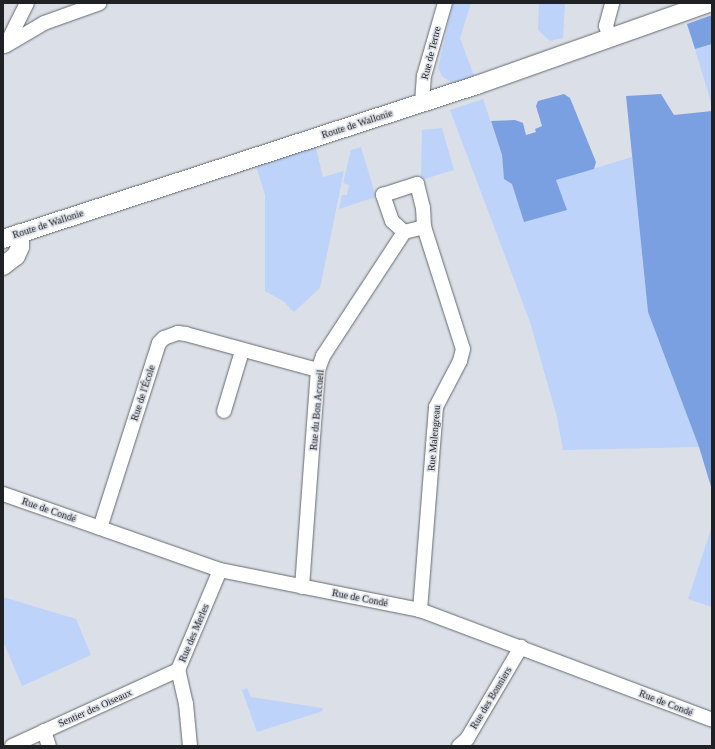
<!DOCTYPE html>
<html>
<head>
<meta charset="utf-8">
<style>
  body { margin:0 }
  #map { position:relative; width:715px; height:749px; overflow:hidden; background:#dbdfe7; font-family:"Times New Roman",serif }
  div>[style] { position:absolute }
  .green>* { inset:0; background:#bdd3f9 }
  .forest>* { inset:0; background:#7ba0e2 }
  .roads { filter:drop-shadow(0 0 1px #65696f) drop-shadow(0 0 1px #65696f) }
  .minor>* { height:14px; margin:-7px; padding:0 7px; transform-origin:7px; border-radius:7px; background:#fff }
  .major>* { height:18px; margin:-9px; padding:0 9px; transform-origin:9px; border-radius:9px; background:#fff }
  span { translate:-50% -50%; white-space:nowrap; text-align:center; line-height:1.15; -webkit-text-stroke:3px #dbdfe7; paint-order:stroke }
  .street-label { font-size:10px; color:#202124 }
  .frame { position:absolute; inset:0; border:4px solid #202124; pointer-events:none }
</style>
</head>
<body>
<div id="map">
  <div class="green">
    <i style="clip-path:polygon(453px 3px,471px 3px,460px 38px,474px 76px,460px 82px,451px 82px,442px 76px,438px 68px)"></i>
    <i style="clip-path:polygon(539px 3px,565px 3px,563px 38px,550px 41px,538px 30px)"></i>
    <i style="clip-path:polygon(712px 44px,712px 106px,695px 49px)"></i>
    <i style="clip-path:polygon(483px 99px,502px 155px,504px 178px,556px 180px,632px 157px,648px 312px,699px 447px,563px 450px,557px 417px,530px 322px,450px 110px)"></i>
    <i style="clip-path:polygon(442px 128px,454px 170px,421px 180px,422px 130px)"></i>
    <i style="clip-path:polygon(315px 144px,323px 177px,344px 171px,320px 288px,294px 312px,283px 301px,265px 291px,265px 195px,255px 163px)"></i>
    <i style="clip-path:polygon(361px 147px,376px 197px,339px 209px,342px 195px,347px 195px,349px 185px,343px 183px,351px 150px)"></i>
    <i style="clip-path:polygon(712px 526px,712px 607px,688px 599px)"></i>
    <i style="clip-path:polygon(3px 597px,76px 619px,91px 655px,22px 686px,3px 641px)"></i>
    <i style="clip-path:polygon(247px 688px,251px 697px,322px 708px,323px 711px,257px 732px,242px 690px)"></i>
  </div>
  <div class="forest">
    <i style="clip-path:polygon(712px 15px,712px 44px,695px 49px,687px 24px)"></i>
    <i style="clip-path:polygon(564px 94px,570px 98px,596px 162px,594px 169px,556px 180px,567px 210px,524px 222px,512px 184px,504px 179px,502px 155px,491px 121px,515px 120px,523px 123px,526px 135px,536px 132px,535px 129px,542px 126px,536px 106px,538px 101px)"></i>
    <i style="clip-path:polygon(661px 94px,674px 115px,712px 111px,712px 490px,699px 447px,648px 312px,626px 96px)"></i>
  </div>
  <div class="roads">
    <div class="minor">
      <i style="left:610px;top:38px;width:13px;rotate:-108deg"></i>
      <i style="left:606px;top:26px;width:24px;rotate:-75deg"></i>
      <i style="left:6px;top:45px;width:47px;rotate:-63.4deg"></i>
      <i style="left:5px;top:46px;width:45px;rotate:-30.5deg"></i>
      <i style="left:44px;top:23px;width:59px;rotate:-19.7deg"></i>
      <i style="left:422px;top:103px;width:27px;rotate:-86deg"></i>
      <i style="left:424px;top:76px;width:76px;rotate:-74deg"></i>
      <i style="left:404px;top:232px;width:21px;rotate:-14deg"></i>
      <i style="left:424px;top:227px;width:128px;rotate:72.3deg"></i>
      <i style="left:463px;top:349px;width:12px;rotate:104deg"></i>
      <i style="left:460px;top:361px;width:52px;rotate:117.6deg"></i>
      <i style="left:436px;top:407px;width:204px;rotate:94.5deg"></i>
      <i style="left:404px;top:232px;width:16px;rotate:-137deg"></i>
      <i style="left:392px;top:221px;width:28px;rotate:-109deg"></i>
      <i style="left:383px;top:195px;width:36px;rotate:-18deg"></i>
      <i style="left:417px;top:184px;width:25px;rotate:76deg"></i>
      <i style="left:423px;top:208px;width:19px;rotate:87deg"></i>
      <i style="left:224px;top:411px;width:63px;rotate:-73.3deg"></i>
      <i style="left:3px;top:494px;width:230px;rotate:19.3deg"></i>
      <i style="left:220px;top:570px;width:204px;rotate:11.3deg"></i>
      <i style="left:420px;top:610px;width:312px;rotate:20.6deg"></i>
      <i style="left:100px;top:528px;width:194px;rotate:-72.3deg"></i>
      <i style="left:159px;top:343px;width:7px;rotate:-45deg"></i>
      <i style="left:164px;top:338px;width:15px;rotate:-20deg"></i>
      <i style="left:178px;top:333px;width:8px;rotate:7deg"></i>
      <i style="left:186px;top:334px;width:137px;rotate:15.3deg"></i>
      <i style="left:302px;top:587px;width:218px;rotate:-85.8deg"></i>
      <i style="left:318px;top:370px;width:15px;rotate:-70deg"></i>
      <i style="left:323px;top:356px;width:148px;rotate:-56.8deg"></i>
      <i style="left:44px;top:731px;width:16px;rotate:72deg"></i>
      <i style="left:12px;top:746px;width:183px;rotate:-24.6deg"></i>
      <i style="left:190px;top:746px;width:42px;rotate:-95.4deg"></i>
      <i style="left:186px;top:704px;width:35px;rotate:-103deg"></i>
      <i style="left:178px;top:670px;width:108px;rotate:-67.2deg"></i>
      <i style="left:459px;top:746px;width:11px;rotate:-41deg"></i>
      <i style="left:467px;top:739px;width:107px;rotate:-59.6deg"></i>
    </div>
    <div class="major">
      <i style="left:3px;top:239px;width:498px;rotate:-18deg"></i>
      <i style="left:477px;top:85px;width:245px;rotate:-19.5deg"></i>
      <i style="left:3px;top:266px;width:16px;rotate:-38deg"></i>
      <i style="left:16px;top:256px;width:10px;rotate:-66deg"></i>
      <i style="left:20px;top:247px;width:14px;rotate:-90deg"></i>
    </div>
  </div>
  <div class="street-label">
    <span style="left:431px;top:53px;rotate:-76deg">Rue de Tertre</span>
    <span style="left:357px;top:124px;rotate:-18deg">Route de Wallonie</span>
    <span style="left:48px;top:224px;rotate:-18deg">Route de Wallonie</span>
    <span style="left:143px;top:393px;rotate:-72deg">Rue de l'École</span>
    <span style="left:317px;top:410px;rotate:-85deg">Rue du Bon Accueil</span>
    <span style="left:434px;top:438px;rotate:-85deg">Rue Malengreau</span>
    <span style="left:49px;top:510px;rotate:19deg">Rue de Condé</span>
    <span style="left:360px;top:598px;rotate:11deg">Rue de Condé</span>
    <span style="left:194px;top:633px;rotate:-67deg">Rue des Merles</span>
    <span style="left:491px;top:698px;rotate:-59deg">Rue des Bonniers</span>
    <span style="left:666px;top:703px;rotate:21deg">Rue de Condé</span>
    <span style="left:95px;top:708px;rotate:-24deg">Sentier des Oiseaux</span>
  </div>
  <div class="frame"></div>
</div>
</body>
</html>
